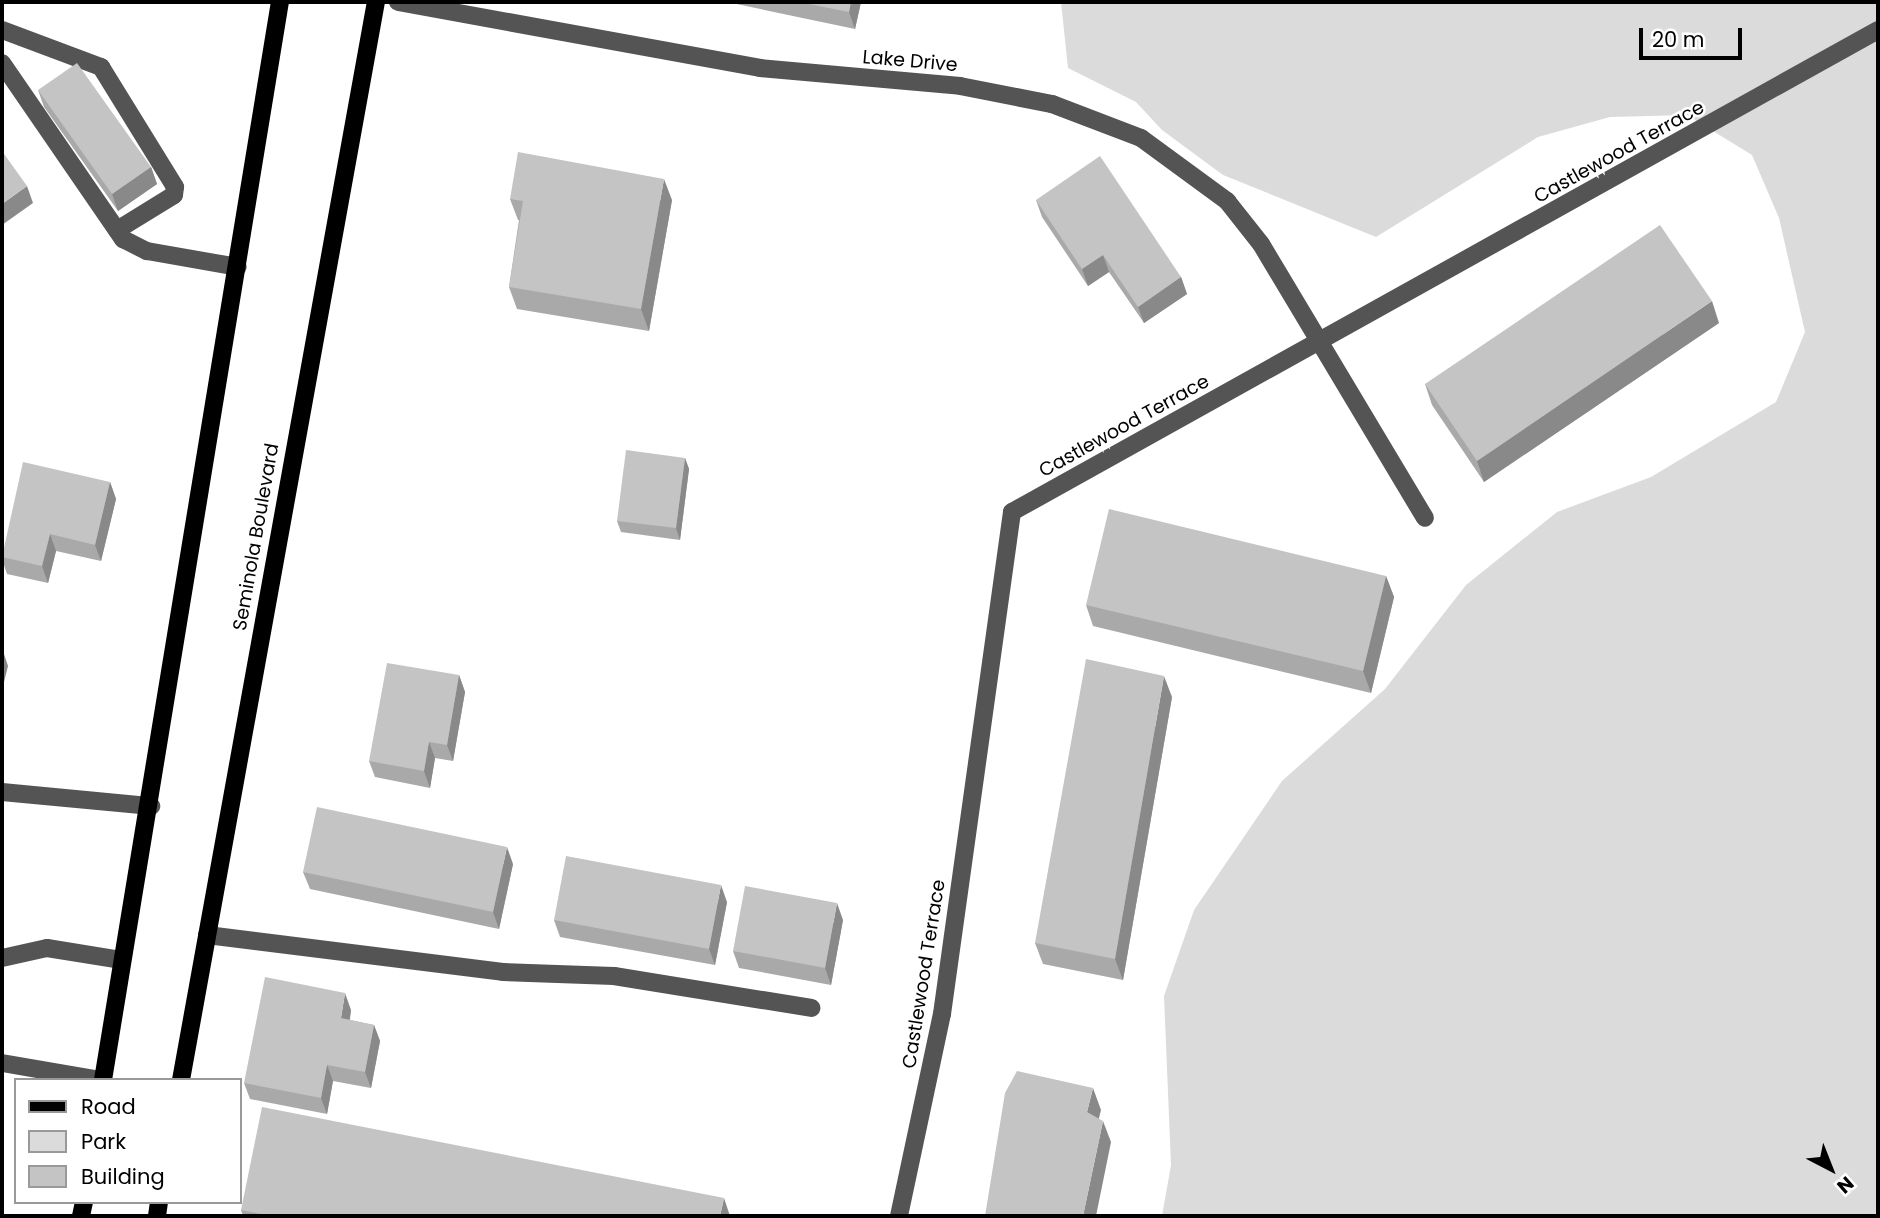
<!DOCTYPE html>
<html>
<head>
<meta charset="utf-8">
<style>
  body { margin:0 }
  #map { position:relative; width:1880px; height:1218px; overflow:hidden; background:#fff; font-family:Poppins,sans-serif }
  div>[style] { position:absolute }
  .green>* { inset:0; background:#dbdbdb }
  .minor>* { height:18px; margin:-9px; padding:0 9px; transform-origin:9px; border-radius:9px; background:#545454 }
  .major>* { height:18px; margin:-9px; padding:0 9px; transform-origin:9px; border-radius:9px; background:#000 }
  .wall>* { inset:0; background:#a9a9a9 }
  .shaded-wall>* { inset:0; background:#898989 }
  .building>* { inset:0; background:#c4c4c4 }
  span { translate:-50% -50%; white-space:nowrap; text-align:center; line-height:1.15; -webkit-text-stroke:5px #fff; paint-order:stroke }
  .street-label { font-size:19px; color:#000 }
  .frame { position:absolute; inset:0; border:4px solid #000; pointer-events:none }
  .legend { position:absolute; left:14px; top:1078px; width:228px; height:126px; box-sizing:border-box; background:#fff; border:2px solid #999; margin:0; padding:9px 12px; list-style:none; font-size:21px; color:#000 }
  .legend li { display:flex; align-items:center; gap:14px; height:35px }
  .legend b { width:35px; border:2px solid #999 }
  .north { position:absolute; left:1796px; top:1134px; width:70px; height:70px; -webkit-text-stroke:5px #fff; paint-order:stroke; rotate:138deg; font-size:19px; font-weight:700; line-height:28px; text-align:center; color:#000 }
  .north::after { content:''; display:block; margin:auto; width:24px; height:32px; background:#000; clip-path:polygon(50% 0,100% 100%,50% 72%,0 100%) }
  .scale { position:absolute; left:1639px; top:28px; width:103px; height:32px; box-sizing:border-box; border:4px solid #000; border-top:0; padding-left:9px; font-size:21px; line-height:24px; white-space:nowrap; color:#000; -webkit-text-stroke:5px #fff; paint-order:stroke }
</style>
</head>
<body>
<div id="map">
  <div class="green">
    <i style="clip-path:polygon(1061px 2px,1878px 2px,1878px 1216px,1162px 1216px,1171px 1165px,1164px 996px,1194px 910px,1282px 781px,1385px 689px,1466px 585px,1557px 512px,1651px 477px,1776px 402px,1805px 332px,1779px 218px,1752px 155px,1687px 115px,1610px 117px,1538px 137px,1376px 237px,1223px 175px,1162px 130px,1136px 102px,1068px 68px)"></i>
  </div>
  <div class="minor">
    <i style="left:398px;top:2px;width:368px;rotate:10.3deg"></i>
    <i style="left:760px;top:68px;width:201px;rotate:5.1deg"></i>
    <i style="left:960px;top:86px;width:94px;rotate:11.1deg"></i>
    <i style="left:1052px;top:104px;width:95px;rotate:20.9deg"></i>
    <i style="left:1141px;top:138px;width:107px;rotate:36.2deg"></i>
    <i style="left:1227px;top:201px;width:55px;rotate:51.7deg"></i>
    <i style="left:1261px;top:244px;width:319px;rotate:59.1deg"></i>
    <i style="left:2px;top:30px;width:106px;rotate:20.5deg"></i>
    <i style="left:101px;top:67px;width:141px;rotate:58.3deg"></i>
    <i style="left:175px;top:187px;width:8px;rotate:97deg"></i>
    <i style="left:174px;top:195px;width:67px;rotate:148.4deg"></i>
    <i style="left:2px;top:63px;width:214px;rotate:55.5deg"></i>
    <i style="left:123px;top:239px;width:27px;rotate:27deg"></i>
    <i style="left:147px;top:251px;width:92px;rotate:10deg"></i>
    <i style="left:2px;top:792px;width:150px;rotate:5.4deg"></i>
    <i style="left:207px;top:935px;width:298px;rotate:7.1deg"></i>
    <i style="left:503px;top:972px;width:111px;rotate:2.1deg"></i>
    <i style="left:614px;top:976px;width:200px;rotate:9.2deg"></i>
    <i style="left:2px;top:958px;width:46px;rotate:-12.5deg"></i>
    <i style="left:47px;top:948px;width:76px;rotate:9.1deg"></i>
    <i style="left:2px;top:1063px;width:99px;rotate:9.8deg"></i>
    <i style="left:899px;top:1216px;width:207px;rotate:-78deg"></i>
    <i style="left:942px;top:1014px;width:507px;rotate:-82.06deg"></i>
    <i style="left:1012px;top:512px;width:991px;rotate:-29.1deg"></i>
  </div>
  <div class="major">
    <i style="left:103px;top:1080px;width:1092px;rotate:-80.68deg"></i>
    <i style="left:181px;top:1080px;width:1095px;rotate:-79.75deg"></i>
    <i style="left:81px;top:1216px;width:14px;rotate:-78deg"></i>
    <i style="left:157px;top:1216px;width:14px;rotate:-82deg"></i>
  </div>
  <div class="wall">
    <i style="clip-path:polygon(727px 2px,861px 2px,855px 29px)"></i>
    <i style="clip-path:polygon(38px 90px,151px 167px,157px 184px,118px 211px,44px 107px)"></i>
    <i style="clip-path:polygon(510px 199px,672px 200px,649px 331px,517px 309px,509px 287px,519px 220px,518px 220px)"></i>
    <i style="clip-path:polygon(1036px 200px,1181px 277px,1187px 294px,1144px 323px,1109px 272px,1088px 286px,1042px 217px)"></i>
    <i style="clip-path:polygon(1719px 323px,1484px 482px,1432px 405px,1425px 384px)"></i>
    <i style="clip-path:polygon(685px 458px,689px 469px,680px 540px,621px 532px,617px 521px)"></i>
    <i style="clip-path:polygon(110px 482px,116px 499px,101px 561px,56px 551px,48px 583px,7px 574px,2px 559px,2px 554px)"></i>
    <i style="clip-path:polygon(1386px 576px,1394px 597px,1371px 693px,1093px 626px,1086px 605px)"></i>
    <i style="clip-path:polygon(459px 675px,465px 692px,453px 761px,435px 758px,430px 788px,375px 777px,369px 761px)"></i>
    <i style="clip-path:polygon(1172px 697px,1123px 980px,1043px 964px,1035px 943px)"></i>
    <i style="clip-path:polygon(513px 864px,499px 929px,310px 889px,303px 872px)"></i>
    <i style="clip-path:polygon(727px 902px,715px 965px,560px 937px,554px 920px)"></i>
    <i style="clip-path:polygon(843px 920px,831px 985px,739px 968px,733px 951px)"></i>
    <i style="clip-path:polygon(351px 1010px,350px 1020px,374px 1025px,380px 1041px,371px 1088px,333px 1081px,327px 1114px,250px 1099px,244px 1083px)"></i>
    <i style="clip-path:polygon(241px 1210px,730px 1216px,243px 1216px)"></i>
  </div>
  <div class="shaded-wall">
    <i style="clip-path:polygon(851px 2px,861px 2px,855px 29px,849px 12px)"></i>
    <i style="clip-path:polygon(151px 167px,157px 184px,118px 211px,112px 194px)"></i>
    <i style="clip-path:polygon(664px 179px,672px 200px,649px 331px,641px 309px)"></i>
    <i style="clip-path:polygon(27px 186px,33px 203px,2px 225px,2px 204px)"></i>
    <i style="clip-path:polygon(1103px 255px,1109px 272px,1088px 286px,1082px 269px)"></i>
    <i style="clip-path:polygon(1181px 277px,1187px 294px,1144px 323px,1138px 307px)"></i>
    <i style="clip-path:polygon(1712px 301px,1719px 323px,1484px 482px,1477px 461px)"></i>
    <i style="clip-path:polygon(685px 458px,689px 469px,680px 540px,676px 528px)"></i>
    <i style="clip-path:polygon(110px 482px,116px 499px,101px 561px,95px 545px)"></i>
    <i style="clip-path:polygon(50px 534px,56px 551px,48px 583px,42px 566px)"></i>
    <i style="clip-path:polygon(1386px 576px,1394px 597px,1371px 693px,1363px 671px)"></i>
    <i style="clip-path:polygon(4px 654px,8px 666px,2px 690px,2px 662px)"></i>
    <i style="clip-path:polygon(459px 675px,465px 692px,453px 761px,447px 745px)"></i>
    <i style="clip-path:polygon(1164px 676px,1172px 697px,1123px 980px,1115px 959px)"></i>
    <i style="clip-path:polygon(429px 742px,435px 758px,430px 788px,424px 771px)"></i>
    <i style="clip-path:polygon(507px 847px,513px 864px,499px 929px,493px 912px)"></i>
    <i style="clip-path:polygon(721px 885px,727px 902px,715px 965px,709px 949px)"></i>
    <i style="clip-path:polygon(837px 903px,843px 920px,831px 985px,825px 968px)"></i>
    <i style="clip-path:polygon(345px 993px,351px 1010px,347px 1035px,341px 1018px)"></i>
    <i style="clip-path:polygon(374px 1025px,380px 1041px,371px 1088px,365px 1072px)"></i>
    <i style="clip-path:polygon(327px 1065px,333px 1081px,327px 1114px,321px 1098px)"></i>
    <i style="clip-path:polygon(1093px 1088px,1101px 1110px,1095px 1134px,1087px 1112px)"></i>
    <i style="clip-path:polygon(1103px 1121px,1111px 1142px,1096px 1216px,1083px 1216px)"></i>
    <i style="clip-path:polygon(724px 1198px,730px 1216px,720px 1216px)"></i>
  </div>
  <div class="building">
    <i style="clip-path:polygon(799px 2px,851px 2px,849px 12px)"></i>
    <i style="clip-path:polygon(77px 63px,151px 167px,112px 194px,38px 90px)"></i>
    <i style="clip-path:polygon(2px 151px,27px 186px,2px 204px)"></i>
    <i style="clip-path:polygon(518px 152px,664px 179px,641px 309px,509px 287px,523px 201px,510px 199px)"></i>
    <i style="clip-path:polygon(1100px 156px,1181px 277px,1138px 307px,1103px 255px,1082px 269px,1036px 200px)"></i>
    <i style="clip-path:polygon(1660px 225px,1712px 301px,1477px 461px,1425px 384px)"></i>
    <i style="clip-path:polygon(626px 450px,685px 458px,676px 528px,617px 521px)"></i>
    <i style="clip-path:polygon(23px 462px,110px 482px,95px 545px,50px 534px,42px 566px,2px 557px)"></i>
    <i style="clip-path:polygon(1109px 509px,1386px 576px,1363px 671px,1086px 605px)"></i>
    <i style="clip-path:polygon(1086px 659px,1164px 676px,1115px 959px,1035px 943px)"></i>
    <i style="clip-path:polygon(387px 663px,459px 675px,447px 745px,429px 742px,424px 771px,369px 761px)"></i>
    <i style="clip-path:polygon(317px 807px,507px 847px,493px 912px,303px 872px)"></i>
    <i style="clip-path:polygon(566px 856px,721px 885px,709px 949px,554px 920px)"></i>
    <i style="clip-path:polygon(745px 886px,837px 903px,825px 968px,733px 951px)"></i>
    <i style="clip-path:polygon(265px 977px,345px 993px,341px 1018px,374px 1025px,365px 1072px,327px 1065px,321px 1098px,244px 1083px)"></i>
    <i style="clip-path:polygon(1017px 1071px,1093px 1088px,1087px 1112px,1103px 1121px,1083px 1216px,985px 1216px,1005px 1093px)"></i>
    <i style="clip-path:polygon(262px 1107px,724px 1198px,720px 1216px,271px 1216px,241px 1210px)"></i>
  </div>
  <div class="street-label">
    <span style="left:910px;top:61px;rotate:5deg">Lake Drive</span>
    <span style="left:1619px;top:152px;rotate:-29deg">Castlewood Terrace</span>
    <span style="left:1124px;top:426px;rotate:-29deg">Castlewood Terrace</span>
    <span style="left:256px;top:537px;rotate:-80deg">Seminola Boulevard</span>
    <span style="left:924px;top:974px;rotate:-81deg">Castlewood Terrace</span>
  </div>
  <div class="frame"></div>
  <ul class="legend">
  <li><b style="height:9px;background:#000"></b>Road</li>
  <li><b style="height:19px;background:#dbdbdb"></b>Park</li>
  <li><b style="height:19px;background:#c4c4c4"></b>Building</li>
  </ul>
  <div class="north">N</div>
  <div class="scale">20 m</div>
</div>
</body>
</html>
